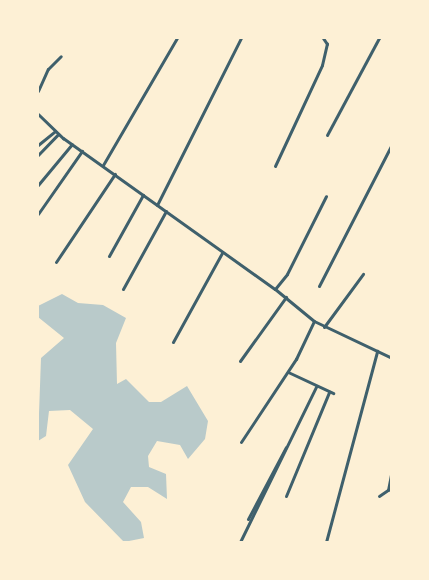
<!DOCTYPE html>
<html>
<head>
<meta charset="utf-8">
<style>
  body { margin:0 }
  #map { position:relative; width:429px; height:580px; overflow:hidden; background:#fdf0d5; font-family:"Space Grotesk",sans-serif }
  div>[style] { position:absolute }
  .green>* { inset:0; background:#b9caca }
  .minor>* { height:3px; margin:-1.5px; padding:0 1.5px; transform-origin:1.5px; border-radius:1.5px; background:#3f606c }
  span { translate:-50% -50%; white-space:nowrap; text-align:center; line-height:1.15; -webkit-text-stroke:5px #fdf0d5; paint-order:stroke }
  .frame { position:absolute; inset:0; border:39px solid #fdf0d5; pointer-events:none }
</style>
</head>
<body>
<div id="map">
  <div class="green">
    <i style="clip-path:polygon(62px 294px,78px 303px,103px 305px,126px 318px,116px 343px,117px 384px,126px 379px,149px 402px,161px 402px,187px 386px,208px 421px,205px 439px,188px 459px,180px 445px,157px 441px,148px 456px,149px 467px,166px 474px,167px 499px,148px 487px,131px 487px,123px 502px,141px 522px,144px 538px,124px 542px,85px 502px,68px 465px,93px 429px,70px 410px,49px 411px,46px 436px,38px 441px,41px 358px,64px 338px,38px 317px,38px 306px)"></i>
  </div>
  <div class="minor">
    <i style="left:38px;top:91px;width:24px;rotate:-66deg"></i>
    <i style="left:48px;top:69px;width:18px;rotate:-45deg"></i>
    <i style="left:38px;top:114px;width:35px;rotate:44deg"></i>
    <i style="left:63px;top:138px;width:260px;rotate:35.5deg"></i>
    <i style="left:275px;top:289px;width:50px;rotate:39.4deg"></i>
    <i style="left:314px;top:321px;width:86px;rotate:25.4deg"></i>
    <i style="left:327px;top:135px;width:110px;rotate:-61.8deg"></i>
    <i style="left:38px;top:145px;width:22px;rotate:-39deg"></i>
    <i style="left:38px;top:155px;width:29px;rotate:-46deg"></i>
    <i style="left:103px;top:165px;width:147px;rotate:-59.8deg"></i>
    <i style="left:275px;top:166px;width:111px;rotate:-65deg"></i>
    <i style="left:322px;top:65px;width:22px;rotate:-77deg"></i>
    <i style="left:327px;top:44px;width:7px;rotate:-124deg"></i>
    <i style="left:38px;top:185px;width:53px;rotate:-50.3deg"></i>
    <i style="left:157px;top:205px;width:187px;rotate:-63.3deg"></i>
    <i style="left:38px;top:214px;width:77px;rotate:-55.1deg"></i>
    <i style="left:109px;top:256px;width:70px;rotate:-60.9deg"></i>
    <i style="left:56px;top:262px;width:106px;rotate:-56.2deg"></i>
    <i style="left:319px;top:286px;width:160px;rotate:-62.8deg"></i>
    <i style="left:123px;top:289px;width:89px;rotate:-61.1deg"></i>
    <i style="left:275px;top:289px;width:19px;rotate:-51deg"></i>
    <i style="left:287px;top:274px;width:87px;rotate:-63.4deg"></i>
    <i style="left:324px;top:327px;width:66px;rotate:-53.7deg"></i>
    <i style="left:173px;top:342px;width:102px;rotate:-61.2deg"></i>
    <i style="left:240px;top:361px;width:79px;rotate:-54.3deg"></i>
    <i style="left:288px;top:372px;width:50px;rotate:25deg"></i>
    <i style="left:241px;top:442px;width:100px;rotate:-56.5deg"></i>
    <i style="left:296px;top:359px;width:42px;rotate:-64.7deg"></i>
    <i style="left:286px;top:496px;width:113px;rotate:-67.5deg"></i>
    <i style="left:379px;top:496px;width:11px;rotate:-34deg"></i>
    <i style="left:388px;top:490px;width:20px;rotate:-79deg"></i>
    <i style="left:248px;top:519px;width:81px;rotate:-62.2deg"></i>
    <i style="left:240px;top:542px;width:173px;rotate:-63.9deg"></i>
    <i style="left:326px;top:542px;width:198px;rotate:-75deg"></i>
  </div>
  <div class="frame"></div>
</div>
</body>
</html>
